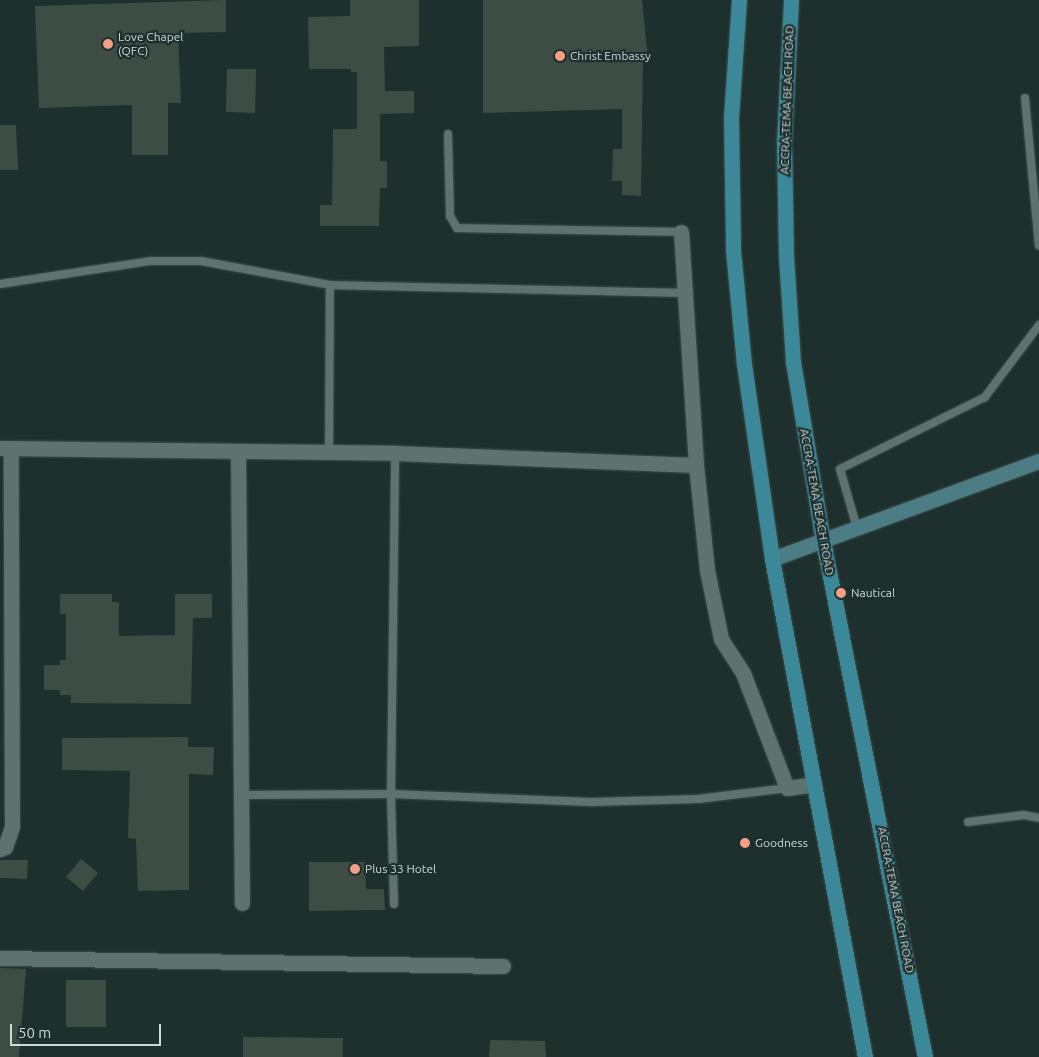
<!DOCTYPE html>
<html>
<head>
<meta charset="utf-8">
<style>
  body { margin:0 }
  #map { position:relative; width:1039px; height:1057px; overflow:hidden; background:#1d302e; font-family:Ubuntu,sans-serif }
  div>[style] { position:absolute }
  .building>* { inset:0; background:#3e4d44 }
  .roads { filter:drop-shadow(0 0 1px #3e4e4c) drop-shadow(0 0 1px #3e4e4c) }
  .lane>* { height:8px; margin:-4px; padding:0 4px; transform-origin:4px; border-radius:4px; background:#5e7270 }
  .street>* { height:15px; margin:-7.5px; padding:0 7.5px; transform-origin:7.5px; border-radius:7.5px; background:#5e7270 }
  .secondary>* { height:15px; margin:-7.5px; padding:0 7.5px; transform-origin:7.5px; border-radius:7.5px; background:#4d7d84 }
  .primary>* { height:15px; margin:-7.5px; padding:0 7.5px; transform-origin:7.5px; border-radius:7.5px; background:#3b8898 }
  .dots>* { width:14px; height:14px; translate:-50% -50%; box-sizing:border-box; border:2px solid #1d302e; border-radius:50% }
  span { translate:-50% -50%; white-space:nowrap; text-align:center; line-height:1.15; -webkit-text-stroke:4.5px #1d302e; paint-order:stroke }
  .poi-label { font-size:12px; color:#ced9d8 }
  .left { translate:0 -50%; text-align:left }
  .street-label { font-size:12px; color:#ced9d8 }
  .scale { position:absolute; left:10px; top:1024px; width:151px; height:22px; box-sizing:border-box; border:2px solid #ced9d8; border-top:0; padding-left:6px; font-size:15px; line-height:18px; white-space:nowrap; color:#ced9d8; -webkit-text-stroke:4px #1d302e; paint-order:stroke }
</style>
</head>
<body>
<div id="map">
  <div class="building">
    <i style="clip-path:polygon(226px 0,226px 32px,178px 33px,181px 103px,168px 103px,168px 155px,132px 155px,132px 105px,39px 108px,35px 6px)"></i>
    <i style="clip-path:polygon(350px 0,419px 0,419px 46px,384px 47px,385px 91px,414px 91px,414px 113px,380px 114px,380px 161px,387px 161px,387px 188px,380px 188px,379px 226px,320px 226px,320px 205px,332px 205px,333px 129px,357px 129px,357px 72px,351px 72px,351px 69px,309px 69px,308px 17px,350px 16px)"></i>
    <i style="clip-path:polygon(483px 0,642px 0,648px 59px,643px 59px,641px 196px,622px 195px,622px 181px,612px 181px,613px 149px,622px 149px,622px 109px,483px 113px)"></i>
    <i style="clip-path:polygon(227px 69px,256px 69px,255px 113px,226px 112px)"></i>
    <i style="clip-path:polygon(0 125px,16px 125px,18px 170px,0 170px)"></i>
    <i style="clip-path:polygon(60px 594px,112px 594px,112px 602px,119px 602px,119px 636px,175px 635px,175px 594px,212px 594px,212px 618px,193px 618px,191px 704px,71px 703px,71px 695px,60px 695px,60px 690px,44px 690px,44px 665px,60px 665px,60px 660px,66px 660px,66px 614px,60px 614px)"></i>
    <i style="clip-path:polygon(188px 737px,188px 747px,214px 747px,213px 775px,189px 774px,189px 890px,138px 891px,136px 839px,128px 838px,130px 771px,62px 770px,62px 738px)"></i>
    <i style="clip-path:polygon(81px 859px,98px 873px,83px 891px,66px 877px)"></i>
    <i style="clip-path:polygon(0 860px,28px 860px,27px 879px,0 878px)"></i>
    <i style="clip-path:polygon(309px 862px,365px 862px,366px 889px,384px 889px,385px 910px,309px 911px)"></i>
    <i style="clip-path:polygon(0 968px,26px 969px,19px 1057px,0 1057px)"></i>
    <i style="clip-path:polygon(66px 980px,106px 980px,106px 1027px,66px 1027px)"></i>
    <i style="clip-path:polygon(243px 1037px,343px 1038px,343px 1057px,243px 1057px)"></i>
    <i style="clip-path:polygon(490px 1040px,545px 1041px,546px 1057px,489px 1057px)"></i>
  </div>
  <div class="roads">
    <div class="lane">
      <i style="left:1025px;top:98px;width:148px;rotate:84.6deg"></i>
      <i style="left:448px;top:134px;width:82px;rotate:88.6deg"></i>
      <i style="left:450px;top:216px;width:14px;rotate:60deg"></i>
      <i style="left:457px;top:228px;width:224px;rotate:1deg"></i>
      <i style="left:0;top:284px;width:153px;rotate:-8.7deg"></i>
      <i style="left:151px;top:261px;width:50px"></i>
      <i style="left:201px;top:261px;width:131px;rotate:10.5deg"></i>
      <i style="left:330px;top:285px;width:352px;rotate:1.3deg"></i>
      <i style="left:329px;top:452px;width:167px;rotate:-89.7deg"></i>
      <i style="left:857px;top:528px;width:61px;rotate:-106.1deg"></i>
      <i style="left:840px;top:469px;width:162px;rotate:-26.4deg"></i>
      <i style="left:985px;top:397px;width:90px;rotate:-53.1deg"></i>
      <i style="left:241px;top:795px;width:150px;rotate:-0.4deg"></i>
      <i style="left:391px;top:794px;width:200px;rotate:2.3deg"></i>
      <i style="left:591px;top:802px;width:107px;rotate:-1.6deg"></i>
      <i style="left:698px;top:799px;width:90px;rotate:-7deg"></i>
      <i style="left:968px;top:822px;width:56px;rotate:-7.1deg"></i>
      <i style="left:1024px;top:815px;width:15px;rotate:11deg"></i>
      <i style="left:394px;top:904px;width:110px;rotate:-91.6deg"></i>
      <i style="left:391px;top:794px;width:341px;rotate:-89.3deg"></i>
    </div>
    <div class="street">
      <i style="left:681px;top:232px;width:233px;rotate:86.3deg"></i>
      <i style="left:696px;top:465px;width:106px;rotate:84deg"></i>
      <i style="left:707px;top:570px;width:70px;rotate:78.5deg"></i>
      <i style="left:721px;top:639px;width:40px;rotate:57.1deg"></i>
      <i style="left:743px;top:673px;width:123px;rotate:69.1deg"></i>
      <i style="left:787px;top:788px;width:27px;rotate:-8deg"></i>
      <i style="left:0;top:448px;width:395px;rotate:0.7deg"></i>
      <i style="left:395px;top:453px;width:301px;rotate:2.3deg"></i>
      <i style="left:238px;top:452px;width:451px;rotate:89.5deg"></i>
      <i style="left:0;top:849px;width:5px;rotate:-22deg"></i>
      <i style="left:5px;top:847px;width:21px;rotate:-71deg"></i>
      <i style="left:12px;top:827px;width:378px;rotate:-90.2deg"></i>
      <i style="left:0;top:958px;width:503px;rotate:0.91deg"></i>
    </div>
    <div class="secondary">
      <i style="left:772px;top:559px;width:284px;rotate:-20.2deg"></i>
    </div>
    <div class="primary">
      <i style="left:739px;top:0;width:117px;rotate:93.9deg"></i>
      <i style="left:731px;top:117px;width:133px;rotate:89.1deg"></i>
      <i style="left:733px;top:250px;width:115px;rotate:84.5deg"></i>
      <i style="left:744px;top:364px;width:197px;rotate:81.8deg"></i>
      <i style="left:772px;top:559px;width:507px;rotate:79.42deg"></i>
      <i style="left:791px;top:0;width:141px;rotate:92.8deg"></i>
      <i style="left:784px;top:141px;width:115px;rotate:89deg"></i>
      <i style="left:786px;top:256px;width:106px;rotate:86.2deg"></i>
      <i style="left:793px;top:362px;width:181px;rotate:80.5deg"></i>
      <i style="left:823px;top:541px;width:526px;rotate:78.82deg"></i>
    </div>
  </div>
  <div class="dots">
    <i style="left:108px;top:44px;background:#f39f85"></i>
    <i style="left:560px;top:56px;background:#f39f85"></i>
    <i style="left:841px;top:593px;background:#f39f85"></i>
    <i style="left:745px;top:843px;background:#f39f85"></i>
    <i style="left:355px;top:869px;background:#f39f85"></i>
  </div>
  <div class="poi-label">
    <span class="left" style="left:118px;top:44px">Love Chapel<br>(QFC)</span>
    <span class="left" style="left:570px;top:56px">Christ Embassy</span>
    <span class="left" style="left:851px;top:593px">Nautical</span>
    <span class="left" style="left:755px;top:843px">Goodness</span>
    <span class="left" style="left:365px;top:869px">Plus 33 Hotel</span>
  </div>
  <div class="street-label">
    <span style="left:787px;top:100px;rotate:-88deg">ACCRA-TEMA BEACH ROAD</span>
    <span style="left:817px;top:502px;rotate:80deg">ACCRA-TEMA BEACH ROAD</span>
    <span style="left:896px;top:900px;rotate:79deg">ACCRA-TEMA BEACH ROAD</span>
  </div>
  <div class="scale">50 m</div>
</div>
</body>
</html>
